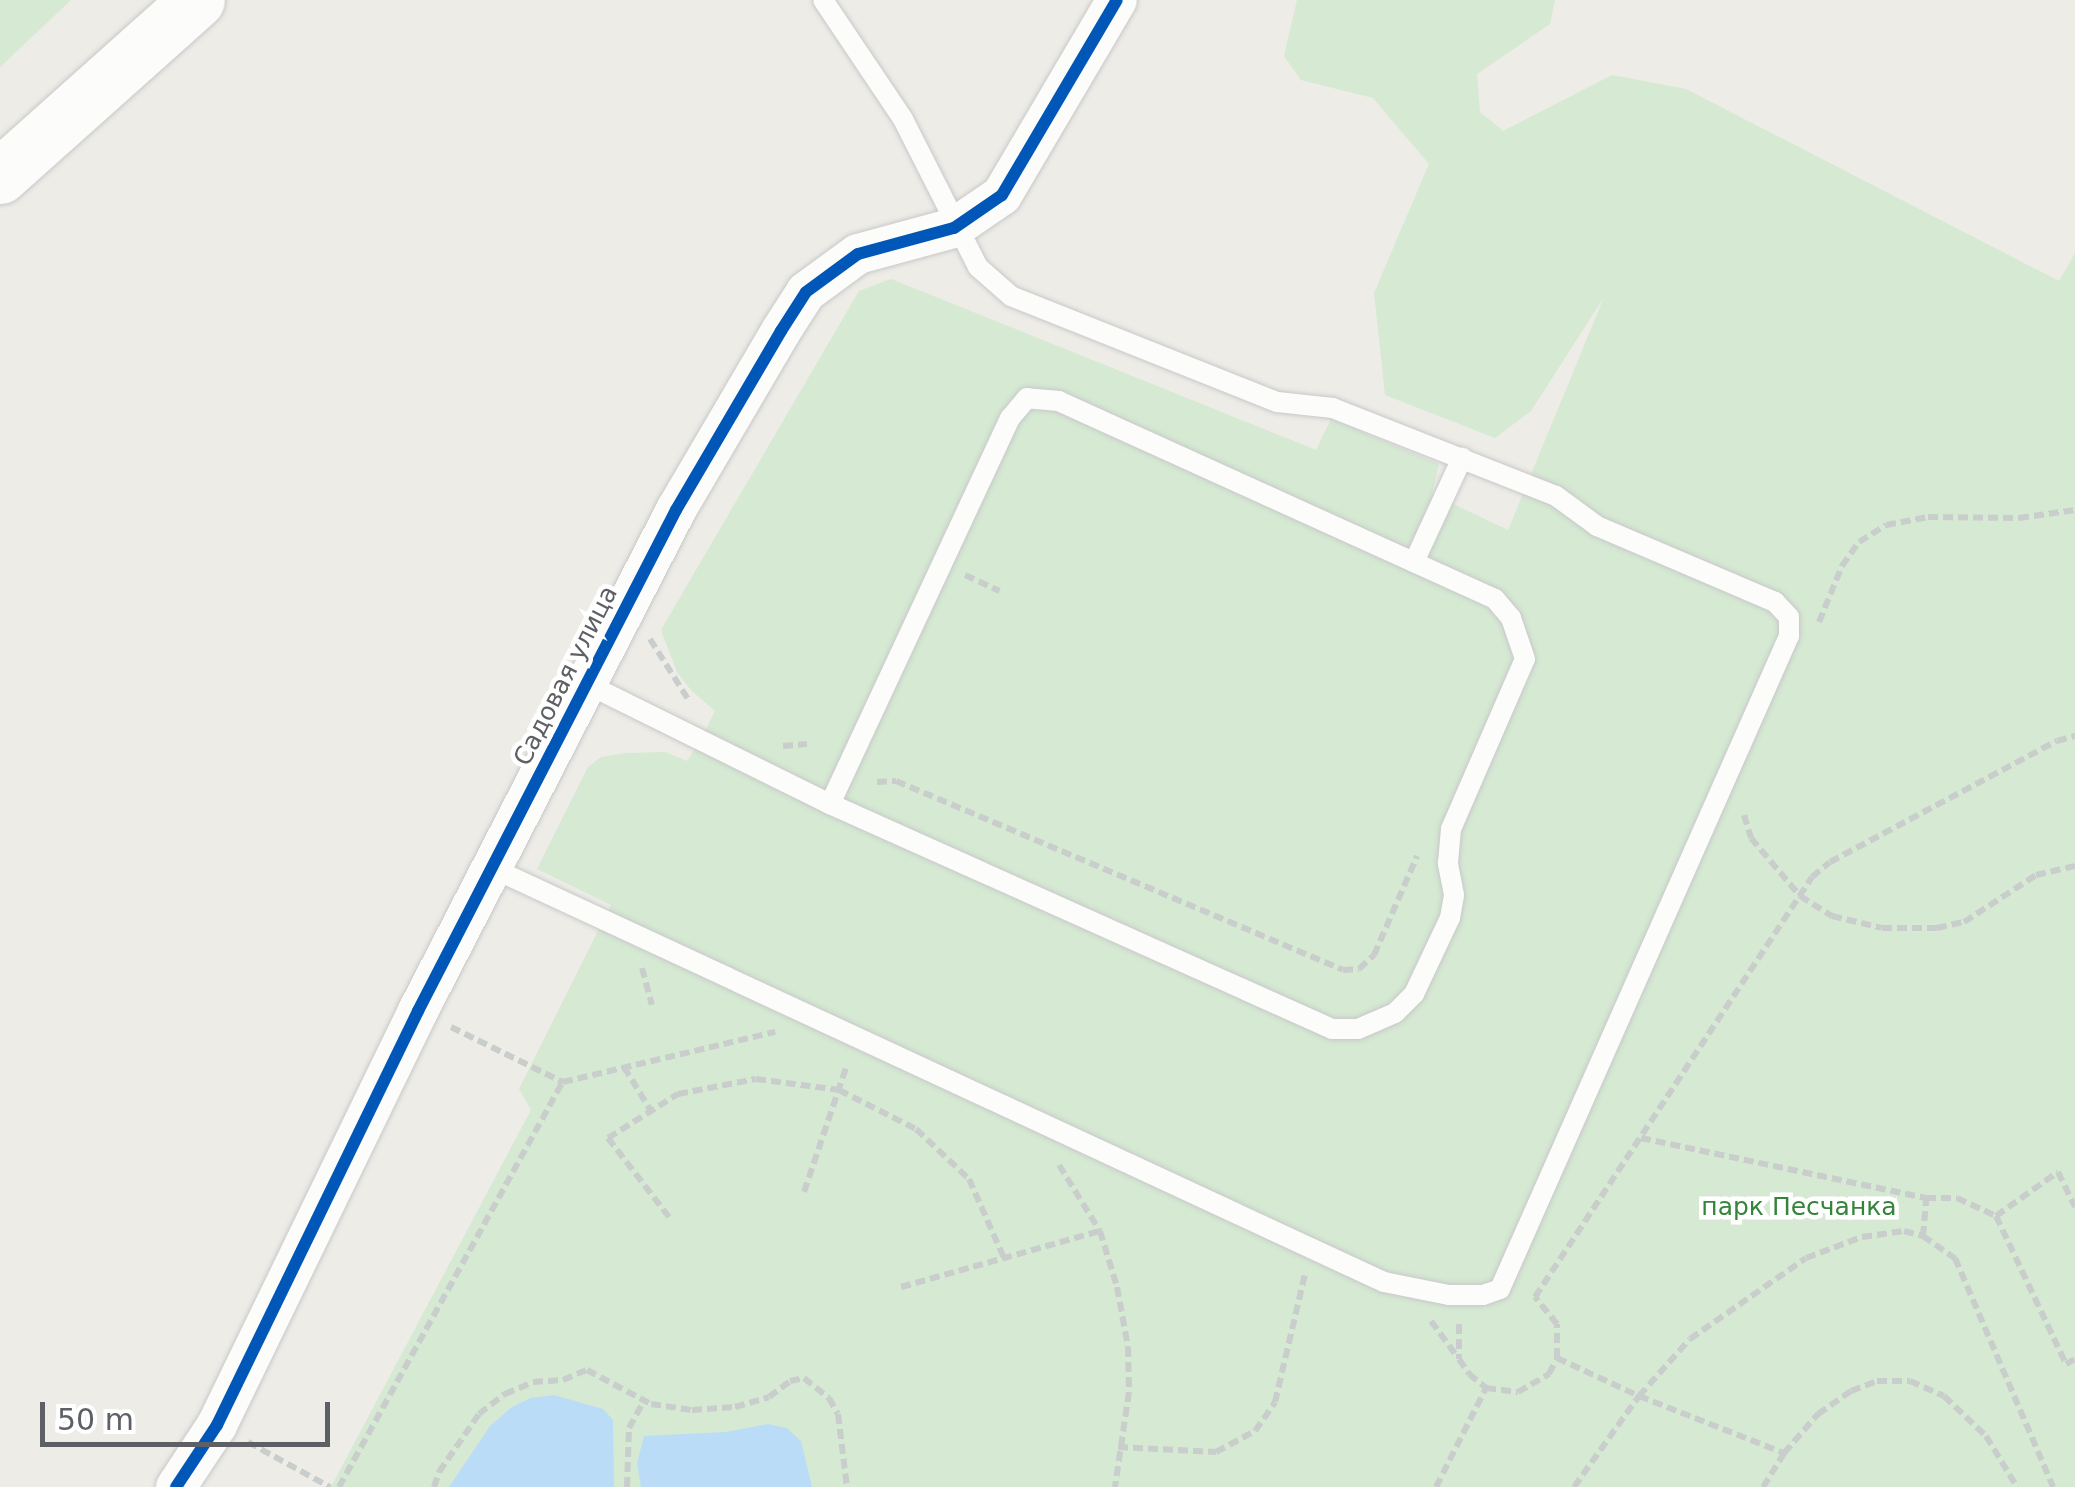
<!DOCTYPE html>
<html>
<head>
<meta charset="utf-8">
<style>
  body { margin:0 }
  #map { position:relative; width:2075px; height:1487px; overflow:hidden; background:#edece7; font-family:"DejaVu Sans",sans-serif }
  div>[style] { position:absolute }
  .green>* { inset:0; background:#d5e9d3 }
  .water>* { inset:0; background:#bbdcf7 }
  .path>* { height:6px; margin-top:-3px; transform-origin:0; background:repeating-linear-gradient(90deg,#c9cdcb 0 10px,transparent 0 15px) }
  .roads { filter:drop-shadow(0 0 2px #c8c8c8) drop-shadow(0 0 2px #c8c8c8) }
  .service>* { height:20px; margin:-10px; padding:0 10px; transform-origin:10px; border-radius:10px; background:#fcfcfb }
  .minor>* { height:40px; margin:-20px; padding:0 20px; transform-origin:20px; border-radius:20px; background:#fcfcfb }
  .secondary>* { height:55px; margin:-27.5px; padding:0 27.5px; transform-origin:27.5px; border-radius:27.5px; background:#fcfcfb }
  .cycleway>* { height:12px; margin:-6px; padding:0 6px; transform-origin:6px; border-radius:6px; background:#0057b8 }
  span { translate:-50% -50%; white-space:nowrap; text-align:center; line-height:1.15; -webkit-text-stroke:9px #fff; paint-order:stroke }
  .street-label { font-size:25px; color:#5d6065 }
  .park-label { font-size:25px; color:#35843c }
  .scale { position:absolute; left:40px; top:1402px; width:290px; height:45px; box-sizing:border-box; border:5px solid #5d6065; border-top:0; padding-left:12px; font-size:30px; line-height:35px; white-space:nowrap; color:#5d6065; -webkit-text-stroke:8px #fff; paint-order:stroke }
</style>
</head>
<body>
<div id="map">
  <div class="green">
    <i style="clip-path:polygon(0 0,71px 0,0 67px)"></i>
    <i style="clip-path:polygon(1297px 0,1555px 0,1550px 24px,1477px 74px,1480px 112px,1503px 131px,1612px 75px,1686px 89px,2059px 281px,2075px 253px,2075px 1487px,331px 1487px,531px 1110px,519px 1089px,611px 905px,537px 869px,588px 767px,601px 757px,626px 753px,665px 752px,687px 761px,700px 741px,715px 711px,691px 690px,677px 672px,661px 630px,859px 291px,891px 279px,1316px 450px,1331px 419px,1439px 464px,1432px 494px,1508px 530px,1604px 297px,1531px 411px,1495px 438px,1385px 395px,1374px 293px,1429px 164px,1373px 98px,1301px 80px,1284px 56px)"></i>
  </div>
  <div class="water">
    <i style="clip-path:polygon(554px 1395px,603px 1409px,613px 1420px,614px 1487px,449px 1487px,490px 1426px,512px 1407px,531px 1398px)"></i>
    <i style="clip-path:polygon(768px 1424px,787px 1428px,801px 1441px,812px 1487px,641px 1487px,637px 1463px,644px 1436px,726px 1432px)"></i>
  </div>
  <div class="path">
    <i style="left:965px;top:575px;width:38px;rotate:25deg"></i>
    <i style="left:1819px;top:622px;width:61px;rotate:-67.7deg"></i>
    <i style="left:1842px;top:566px;width:29px;rotate:-55deg"></i>
    <i style="left:1859px;top:542px;width:32px;rotate:-32deg"></i>
    <i style="left:1886px;top:525px;width:43px;rotate:-10.8deg"></i>
    <i style="left:1928px;top:517px;width:91px;rotate:0.6deg"></i>
    <i style="left:2019px;top:518px;width:57px;rotate:-8.1deg"></i>
    <i style="left:650px;top:639px;width:71px;rotate:57.7deg"></i>
    <i style="left:783px;top:746px;width:24px;rotate:-5deg"></i>
    <i style="left:877px;top:782px;width:19px;rotate:-3deg"></i>
    <i style="left:896px;top:781px;width:485px;rotate:22.9deg"></i>
    <i style="left:1343px;top:970px;width:16px;rotate:-4deg"></i>
    <i style="left:1359px;top:969px;width:21px;rotate:-43deg"></i>
    <i style="left:1374px;top:955px;width:108px;rotate:-66.5deg"></i>
    <i style="left:1744px;top:815px;width:24px;rotate:73deg"></i>
    <i style="left:1751px;top:838px;width:76px;rotate:49.8deg"></i>
    <i style="left:1800px;top:896px;width:38px;rotate:32deg"></i>
    <i style="left:1832px;top:916px;width:51px;rotate:13.5deg"></i>
    <i style="left:1882px;top:928px;width:55px"></i>
    <i style="left:1937px;top:928px;width:28px;rotate:-13deg"></i>
    <i style="left:1964px;top:922px;width:86px;rotate:-33.1deg"></i>
    <i style="left:2036px;top:875px;width:40px;rotate:-13deg"></i>
    <i style="left:642px;top:968px;width:38px;rotate:75deg"></i>
    <i style="left:451px;top:1027px;width:125px;rotate:26.2deg"></i>
    <i style="left:563px;top:1082px;width:218px;rotate:-13.3deg"></i>
    <i style="left:624px;top:1067px;width:52px;rotate:58.5deg"></i>
    <i style="left:1641px;top:1138px;width:291px;rotate:11.9deg"></i>
    <i style="left:1926px;top:1198px;width:31px"></i>
    <i style="left:1957px;top:1198px;width:43px;rotate:24.8deg"></i>
    <i style="left:1996px;top:1216px;width:164px;rotate:64.7deg"></i>
    <i style="left:2066px;top:1364px;width:10px;rotate:-29deg"></i>
    <i style="left:1059px;top:1165px;width:78px;rotate:58.2deg"></i>
    <i style="left:1100px;top:1231px;width:59px;rotate:73.1deg"></i>
    <i style="left:1117px;top:1287px;width:61px;rotate:79.6deg"></i>
    <i style="left:1128px;top:1347px;width:45px;rotate:88.7deg"></i>
    <i style="left:1129px;top:1392px;width:96px;rotate:98.4deg"></i>
    <i style="left:804px;top:1192px;width:134px;rotate:-71.3deg"></i>
    <i style="left:1996px;top:1216px;width:76px;rotate:-35.4deg"></i>
    <i style="left:2058px;top:1172px;width:39px;rotate:64deg"></i>
    <i style="left:669px;top:1217px;width:100px;rotate:-127.7deg"></i>
    <i style="left:608px;top:1138px;width:83px;rotate:-32.2deg"></i>
    <i style="left:678px;top:1094px;width:79px;rotate:-10.9deg"></i>
    <i style="left:756px;top:1079px;width:84px;rotate:7.5deg"></i>
    <i style="left:839px;top:1090px;width:86px;rotate:26.9deg"></i>
    <i style="left:916px;top:1129px;width:73px;rotate:43.3deg"></i>
    <i style="left:969px;top:1179px;width:86px;rotate:66.1deg"></i>
    <i style="left:1923px;top:1236px;width:38px;rotate:-85deg"></i>
    <i style="left:901px;top:1287px;width:207px;rotate:-15.7deg"></i>
    <i style="left:1535px;top:1297px;width:503px;rotate:-56.59deg"></i>
    <i style="left:1812px;top:877px;width:23px;rotate:-40deg"></i>
    <i style="left:1830px;top:862px;width:257px;rotate:-28.1deg"></i>
    <i style="left:2057px;top:741px;width:19px;rotate:-16deg"></i>
    <i style="left:1431px;top:1321px;width:42px;rotate:53.7deg"></i>
    <i style="left:1459px;top:1324px;width:35px;rotate:90deg"></i>
    <i style="left:1459px;top:1359px;width:18px;rotate:56deg"></i>
    <i style="left:1469px;top:1374px;width:22px;rotate:39deg"></i>
    <i style="left:1486px;top:1388px;width:32px;rotate:7deg"></i>
    <i style="left:1518px;top:1392px;width:36px;rotate:-30deg"></i>
    <i style="left:1549px;top:1374px;width:18px;rotate:-63deg"></i>
    <i style="left:1557px;top:1358px;width:34px;rotate:-90deg"></i>
    <i style="left:1557px;top:1324px;width:35px;rotate:-129deg"></i>
    <i style="left:1557px;top:1358px;width:90px;rotate:24.9deg"></i>
    <i style="left:1639px;top:1396px;width:156px;rotate:21.5deg"></i>
    <i style="left:248px;top:1442px;width:94px;rotate:28.8deg"></i>
    <i style="left:1118px;top:1447px;width:98px;rotate:2.9deg"></i>
    <i style="left:1216px;top:1452px;width:44px;rotate:-28.3deg"></i>
    <i style="left:1255px;top:1431px;width:35px;rotate:-55deg"></i>
    <i style="left:1275px;top:1402px;width:131px;rotate:-76.8deg"></i>
    <i style="left:339px;top:1487px;width:463px;rotate:-61.1deg"></i>
    <i style="left:434px;top:1487px;width:16px;rotate:-72deg"></i>
    <i style="left:439px;top:1472px;width:70px;rotate:-55.4deg"></i>
    <i style="left:479px;top:1414px;width:33px;rotate:-38deg"></i>
    <i style="left:505px;top:1394px;width:30px;rotate:-23deg"></i>
    <i style="left:533px;top:1382px;width:30px;rotate:-4deg"></i>
    <i style="left:563px;top:1380px;width:26px;rotate:-23deg"></i>
    <i style="left:587px;top:1370px;width:72px;rotate:28deg"></i>
    <i style="left:651px;top:1404px;width:41px;rotate:8.3deg"></i>
    <i style="left:692px;top:1410px;width:43px;rotate:-4deg"></i>
    <i style="left:735px;top:1407px;width:35px;rotate:-16deg"></i>
    <i style="left:769px;top:1397px;width:26px;rotate:-37deg"></i>
    <i style="left:790px;top:1381px;width:14px;rotate:-12deg"></i>
    <i style="left:804px;top:1378px;width:32px;rotate:39deg"></i>
    <i style="left:829px;top:1398px;width:18px;rotate:61deg"></i>
    <i style="left:838px;top:1414px;width:74px;rotate:83deg"></i>
    <i style="left:627px;top:1487px;width:59px;rotate:-88.1deg"></i>
    <i style="left:629px;top:1428px;width:31px;rotate:-61deg"></i>
    <i style="left:1436px;top:1487px;width:111px;rotate:-63.2deg"></i>
    <i style="left:1574px;top:1487px;width:112px;rotate:-54.5deg"></i>
    <i style="left:1639px;top:1396px;width:76px;rotate:-48.2deg"></i>
    <i style="left:1690px;top:1339px;width:141px;rotate:-34.9deg"></i>
    <i style="left:1806px;top:1258px;width:60px;rotate:-20.6deg"></i>
    <i style="left:1862px;top:1237px;width:42px;rotate:-8.1deg"></i>
    <i style="left:1904px;top:1231px;width:20px;rotate:15deg"></i>
    <i style="left:1923px;top:1236px;width:39px;rotate:35deg"></i>
    <i style="left:1955px;top:1258px;width:249px;rotate:66.8deg"></i>
    <i style="left:1763px;top:1487px;width:40px;rotate:-58deg"></i>
    <i style="left:1784px;top:1453px;width:52px;rotate:-48.9deg"></i>
    <i style="left:1818px;top:1414px;width:40px;rotate:-34.9deg"></i>
    <i style="left:1851px;top:1391px;width:28px;rotate:-21deg"></i>
    <i style="left:1877px;top:1381px;width:33px"></i>
    <i style="left:1910px;top:1381px;width:37px;rotate:24deg"></i>
    <i style="left:1944px;top:1396px;width:58px;rotate:43.6deg"></i>
    <i style="left:1986px;top:1436px;width:60px;rotate:58.7deg"></i>
  </div>
  <div class="roads">
    <div class="service">
      <i style="left:1414px;top:562px;width:115px;rotate:-65.2deg"></i>
      <i style="left:587px;top:684px;width:271px;rotate:26.3deg"></i>
      <i style="left:830px;top:804px;width:550px;rotate:24.14deg"></i>
      <i style="left:1332px;top:1029px;width:26px"></i>
      <i style="left:1358px;top:1029px;width:40px;rotate:-23.4deg"></i>
      <i style="left:1395px;top:1013px;width:27px;rotate:-45deg"></i>
      <i style="left:1414px;top:994px;width:84px;rotate:-64.7deg"></i>
      <i style="left:1450px;top:918px;width:23px;rotate:-80deg"></i>
      <i style="left:1454px;top:895px;width:33px;rotate:-101deg"></i>
      <i style="left:1448px;top:863px;width:34px;rotate:-85deg"></i>
      <i style="left:1451px;top:829px;width:185px;rotate:-66.5deg"></i>
      <i style="left:1525px;top:659px;width:43px;rotate:-108.9deg"></i>
      <i style="left:1511px;top:618px;width:25px;rotate:-130deg"></i>
      <i style="left:1495px;top:599px;width:479px;rotate:-155.6deg"></i>
      <i style="left:1059px;top:401px;width:32px;rotate:-175deg"></i>
      <i style="left:1027px;top:398px;width:26px;rotate:130deg"></i>
      <i style="left:1010px;top:418px;width:426px;rotate:115deg"></i>
      <i style="left:492px;top:868px;width:983px;rotate:24.9deg"></i>
      <i style="left:1384px;top:1282px;width:66px;rotate:11.3deg"></i>
      <i style="left:1449px;top:1295px;width:34px"></i>
      <i style="left:1483px;top:1295px;width:18px;rotate:-19deg"></i>
      <i style="left:1500px;top:1289px;width:714px;rotate:-66.13deg"></i>
      <i style="left:1789px;top:636px;width:19px;rotate:-90deg"></i>
      <i style="left:1789px;top:617px;width:21px;rotate:-133deg"></i>
      <i style="left:1775px;top:602px;width:194px;rotate:-156.9deg"></i>
      <i style="left:1597px;top:526px;width:51px;rotate:-143.8deg"></i>
      <i style="left:1556px;top:496px;width:240px;rotate:-158.5deg"></i>
      <i style="left:1333px;top:408px;width:56px;rotate:-173.9deg"></i>
      <i style="left:1277px;top:402px;width:286px;rotate:-158.3deg"></i>
      <i style="left:1011px;top:296px;width:44px;rotate:-138.7deg"></i>
      <i style="left:978px;top:267px;width:166px;rotate:-116.9deg"></i>
      <i style="left:903px;top:119px;width:143px;rotate:-123.9deg"></i>
    </div>
    <div class="minor">
      <i style="left:176px;top:1487px;width:74px;rotate:-56.5deg"></i>
      <i style="left:217px;top:1425px;width:460px;rotate:-64.1deg"></i>
      <i style="left:418px;top:1011px;width:564px;rotate:-62.75deg"></i>
      <i style="left:676px;top:510px;width:208px;rotate:-59.6deg"></i>
      <i style="left:781px;top:331px;width:46px;rotate:-57.3deg"></i>
      <i style="left:806px;top:292px;width:64px;rotate:-36.2deg"></i>
      <i style="left:858px;top:254px;width:99px;rotate:-15.2deg"></i>
      <i style="left:954px;top:228px;width:58px;rotate:-34.5deg"></i>
      <i style="left:1002px;top:195px;width:226px;rotate:-59.5deg"></i>
    </div>
    <div class="secondary">
      <i style="left:0;top:176px;width:264px;rotate:-41.8deg"></i>
    </div>
  </div>
  <div class="cycleway">
    <i style="left:176px;top:1487px;width:74px;rotate:-56.5deg"></i>
    <i style="left:217px;top:1425px;width:460px;rotate:-64.1deg"></i>
    <i style="left:418px;top:1011px;width:564px;rotate:-62.75deg"></i>
    <i style="left:676px;top:510px;width:208px;rotate:-59.6deg"></i>
    <i style="left:781px;top:331px;width:46px;rotate:-57.3deg"></i>
    <i style="left:806px;top:292px;width:64px;rotate:-36.2deg"></i>
    <i style="left:858px;top:254px;width:99px;rotate:-15.2deg"></i>
    <i style="left:954px;top:228px;width:58px;rotate:-34.5deg"></i>
    <i style="left:1002px;top:195px;width:226px;rotate:-59.5deg"></i>
  </div>
  <div class="street-label">
    <span style="left:566px;top:676px;rotate:-63deg">Садовая улица</span>
  </div>
  <div class="park-label">
    <span style="left:1799px;top:1207px">парк Песчанка</span>
  </div>
  <div class="scale">50 m</div>
</div>
</body>
</html>
